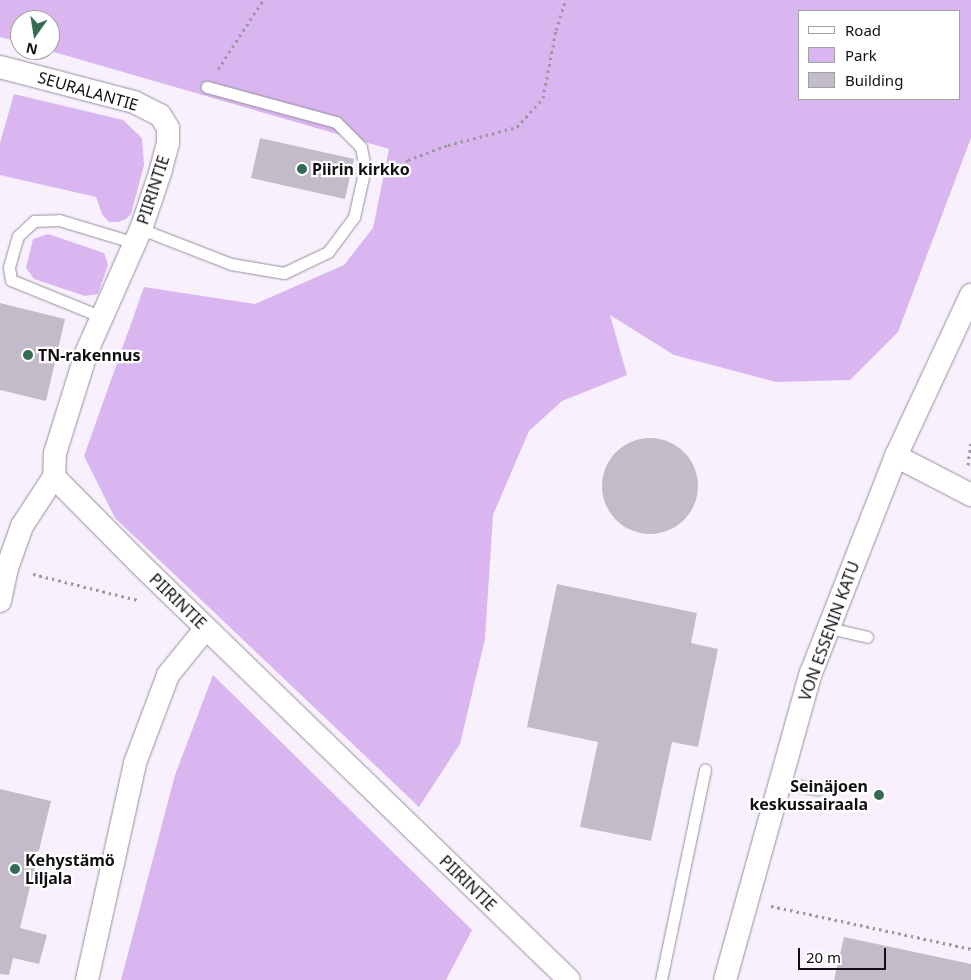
<!DOCTYPE html>
<html>
<head>
<meta charset="utf-8">
<style>
  body { margin:0 }
  #map { position:relative; width:971px; height:980px; overflow:hidden; background:#f8f1fd; font-family:"Noto Sans",sans-serif }
  div>[style] { position:absolute }
  .green>* { inset:0; background:#d9b6ef }
  .building>* { inset:0; background:#c4bbca }
  .round { border-radius:50% }
  .path>* { height:3px; margin-top:-1.5px; transform-origin:0; background:repeating-linear-gradient(90deg,#9d97a0 0 2.5px,transparent 0 6.5px) }
  .roads { filter:drop-shadow(0 0 1px #978e9c) drop-shadow(0 0 1px #978e9c) }
  .service>* { height:11px; margin:-5.5px; padding:0 5.5px; transform-origin:5.5px; border-radius:5.5px; background:#fff }
  .minor>* { height:22px; margin:-11px; padding:0 11px; transform-origin:11px; border-radius:11px; background:#fff }
  .dots>* { width:14px; height:14px; translate:-50% -50%; box-sizing:border-box; border:2px solid #fff; border-radius:50% }
  span { translate:-50% -50%; white-space:nowrap; text-align:center; line-height:1.15; -webkit-text-stroke:4.5px #fff; paint-order:stroke }
  .street-label { font-size:16px; color:#120f14 }
  .poi-label { font-size:16px; color:#120f14; font-weight:700 }
  .left { translate:0 -50%; text-align:left }
  .right { translate:-100% -50%; text-align:right }
  .legend { position:absolute; left:798px; top:10px; width:162px; height:90px; box-sizing:border-box; background:#fff; border:1px solid #a09fa1; margin:0; padding:6px 9px; list-style:none; font-size:15px; color:#120f14 }
  .legend li { display:flex; align-items:center; gap:10px; height:25px }
  .legend b { width:25px; border:1px solid #a09fa1 }
  .north { position:absolute; left:10px; top:10px; width:50px; height:50px; box-sizing:border-box; background:#fff; border:1px solid #a09fa1; border-radius:50%; rotate:193deg; font-size:14px; font-weight:700; line-height:20px; text-align:center; color:#120f14 }
  .north::after { content:''; display:block; margin:auto; width:18px; height:22px; background:#346b52; clip-path:polygon(50% 0,100% 100%,50% 72%,0 100%) }
  .scale { position:absolute; left:798px; top:948px; width:88px; height:22px; box-sizing:border-box; border:2px solid #120f14; border-top:0; padding-left:6px; font-size:15px; line-height:18px; white-space:nowrap; color:#120f14; -webkit-text-stroke:4px #fff; paint-order:stroke }
</style>
</head>
<body>
<div id="map">
  <div class="green">
    <i style="clip-path:polygon(evenodd,0 0,971px 0,971px 138px,898px 332px,850px 380px,776px 382px,674px 355px,610px 315px,627px 375px,562px 401px,529px 431px,493px 515px,485px 639px,460px 744px,419px 807px,115px 518px,84px 456px,144px 287px,255px 304px,344px 265px,373px 228px,389px 149px,47px 50px,50px 50px,50px 20px,20px 20px,20px 42px,0 37px,0 0,800px 11px,960px 11px,960px 99px,800px 99px,800px 11px)"></i>
    <i style="clip-path:polygon(14px 94px,123px 120px,142px 138px,144px 165px,131px 214px,126px 219px,118px 222px,109px 222px,102px 214px,96px 197px,0 175px,0 143px)"></i>
    <i style="clip-path:polygon(48px 234px,104px 253px,108px 265px,98px 294px,85px 296px,34px 279px,26px 268px,33px 239px)"></i>
    <i style="clip-path:polygon(213px 675px,472px 930px,446px 980px,121px 980px,175px 775px)"></i>
  </div>
  <div class="building">
    <i style="clip-path:polygon(260px 138px,354px 159px,345px 199px,251px 178px)"></i>
    <i style="clip-path:polygon(0 303px,65px 319px,46px 401px,0 390px)"></i>
    <i class="round" style="left:602px;top:438px;width:96px;height:96px"></i>
    <i style="clip-path:polygon(557px 584px,697px 613px,691px 643px,718px 649px,698px 747px,672px 742px,651px 841px,580px 827px,598px 742px,527px 727px)"></i>
    <i style="clip-path:polygon(0 789px,51px 801px,20px 928px,47px 935px,39px 964px,13px 958px,9px 975px,0 974px)"></i>
    <i style="clip-path:polygon(844px 937px,971px 964px,971px 980px,834px 980px)"></i>
  </div>
  <div class="path">
    <i style="left:218px;top:69px;width:82px;rotate:-56.9deg"></i>
    <i style="left:384px;top:175px;width:28px;rotate:-32deg"></i>
    <i style="left:408px;top:160px;width:43px;rotate:-20.6deg"></i>
    <i style="left:448px;top:145px;width:71px;rotate:-14.6deg"></i>
    <i style="left:517px;top:127px;width:39px;rotate:-48deg"></i>
    <i style="left:543px;top:98px;width:69px;rotate:-79.2deg"></i>
    <i style="left:556px;top:30px;width:32px;rotate:-72deg"></i>
    <i style="left:968px;top:465px;width:24px;rotate:-83deg"></i>
    <i style="left:33px;top:574px;width:108px;rotate:13.9deg"></i>
    <i style="left:771px;top:906px;width:205px;rotate:12.1deg"></i>
  </div>
  <div class="roads">
    <div class="service">
      <i style="left:141px;top:229px;width:97px;rotate:21.3deg"></i>
      <i style="left:231px;top:264px;width:54px;rotate:9.6deg"></i>
      <i style="left:284px;top:273px;width:49px;rotate:-25.5deg"></i>
      <i style="left:328px;top:252px;width:44px;rotate:-53.4deg"></i>
      <i style="left:354px;top:217px;width:50px;rotate:-77.3deg"></i>
      <i style="left:365px;top:168px;width:21px;rotate:-101deg"></i>
      <i style="left:361px;top:147px;width:35px;rotate:-135deg"></i>
      <i style="left:336px;top:122px;width:134px;rotate:-164.8deg"></i>
      <i style="left:102px;top:317px;width:98px;rotate:-157.9deg"></i>
      <i style="left:11px;top:280px;width:13px;rotate:-99deg"></i>
      <i style="left:9px;top:267px;width:32px;rotate:-74deg"></i>
      <i style="left:18px;top:236px;width:22px;rotate:-43deg"></i>
      <i style="left:34px;top:221px;width:25px;rotate:-2deg"></i>
      <i style="left:59px;top:220px;width:79px;rotate:16.8deg"></i>
      <i style="left:829px;top:628px;width:39px;rotate:13deg"></i>
      <i style="left:780px;top:782px;width:38px;rotate:11deg"></i>
      <i style="left:661px;top:980px;width:215px;rotate:-78.2deg"></i>
    </div>
    <div class="minor">
      <i style="left:0;top:67px;width:138px;rotate:14.6deg"></i>
      <i style="left:134px;top:102px;width:29px;rotate:27deg"></i>
      <i style="left:160px;top:115px;width:15px;rotate:58deg"></i>
      <i style="left:168px;top:128px;width:15px;rotate:90deg"></i>
      <i style="left:168px;top:143px;width:28px;rotate:105deg"></i>
      <i style="left:161px;top:170px;width:62px;rotate:108.7deg"></i>
      <i style="left:141px;top:229px;width:133px;rotate:113.9deg"></i>
      <i style="left:87px;top:351px;width:107px;rotate:107.4deg"></i>
      <i style="left:55px;top:453px;width:24px;rotate:92deg"></i>
      <i style="left:54px;top:477px;width:120px;rotate:45.3deg"></i>
      <i style="left:138px;top:562px;width:600px;rotate:44.12deg"></i>
      <i style="left:896px;top:456px;width:85px;rotate:27.5deg"></i>
      <i style="left:0;top:601px;width:34px;rotate:-78deg"></i>
      <i style="left:7px;top:568px;width:45px;rotate:-70.3deg"></i>
      <i style="left:22px;top:526px;width:59px;rotate:-56.9deg"></i>
      <i style="left:87px;top:980px;width:222px;rotate:-77.5deg"></i>
      <i style="left:135px;top:763px;width:94px;rotate:-69.4deg"></i>
      <i style="left:168px;top:675px;width:60px;rotate:-51deg"></i>
      <i style="left:725px;top:980px;width:319px;rotate:-74.4deg"></i>
      <i style="left:811px;top:673px;width:233px;rotate:-68.6deg"></i>
      <i style="left:896px;top:456px;width:178px;rotate:-65deg"></i>
    </div>
  </div>
  <div class="dots">
    <i style="left:302px;top:169px;background:#346b52"></i>
    <i style="left:28px;top:355px;background:#346b52"></i>
    <i style="left:879px;top:795px;background:#346b52"></i>
    <i style="left:15px;top:869px;background:#346b52"></i>
  </div>
  <div class="street-label">
    <span style="left:88px;top:91px;rotate:16deg">SEURALANTIE</span>
    <span style="left:153px;top:190px;rotate:-72deg">PIIRINTIE</span>
    <span style="left:178px;top:601px;rotate:44deg">PIIRINTIE</span>
    <span style="left:829px;top:631px;rotate:-70deg">VON ESSENIN KATU</span>
    <span style="left:468px;top:883px;rotate:44deg">PIIRINTIE</span>
  </div>
  <div class="poi-label">
    <span class="left" style="left:312px;top:169px">Piirin kirkko</span>
    <span class="left" style="left:38px;top:355px">TN-rakennus</span>
    <span class="right" style="left:868px;top:795px">Seinäjoen<br>keskussairaala</span>
    <span class="left" style="left:25px;top:869px">Kehystämö<br>Liljala</span>
  </div>
  <ul class="legend">
  <li><b style="height:6px;background:#fff"></b>Road</li>
  <li><b style="height:14px;background:#d9b6ef"></b>Park</li>
  <li><b style="height:14px;background:#c4bbca"></b>Building</li>
  </ul>
  <div class="north">N</div>
  <div class="scale">20 m</div>
</div>
</body>
</html>
